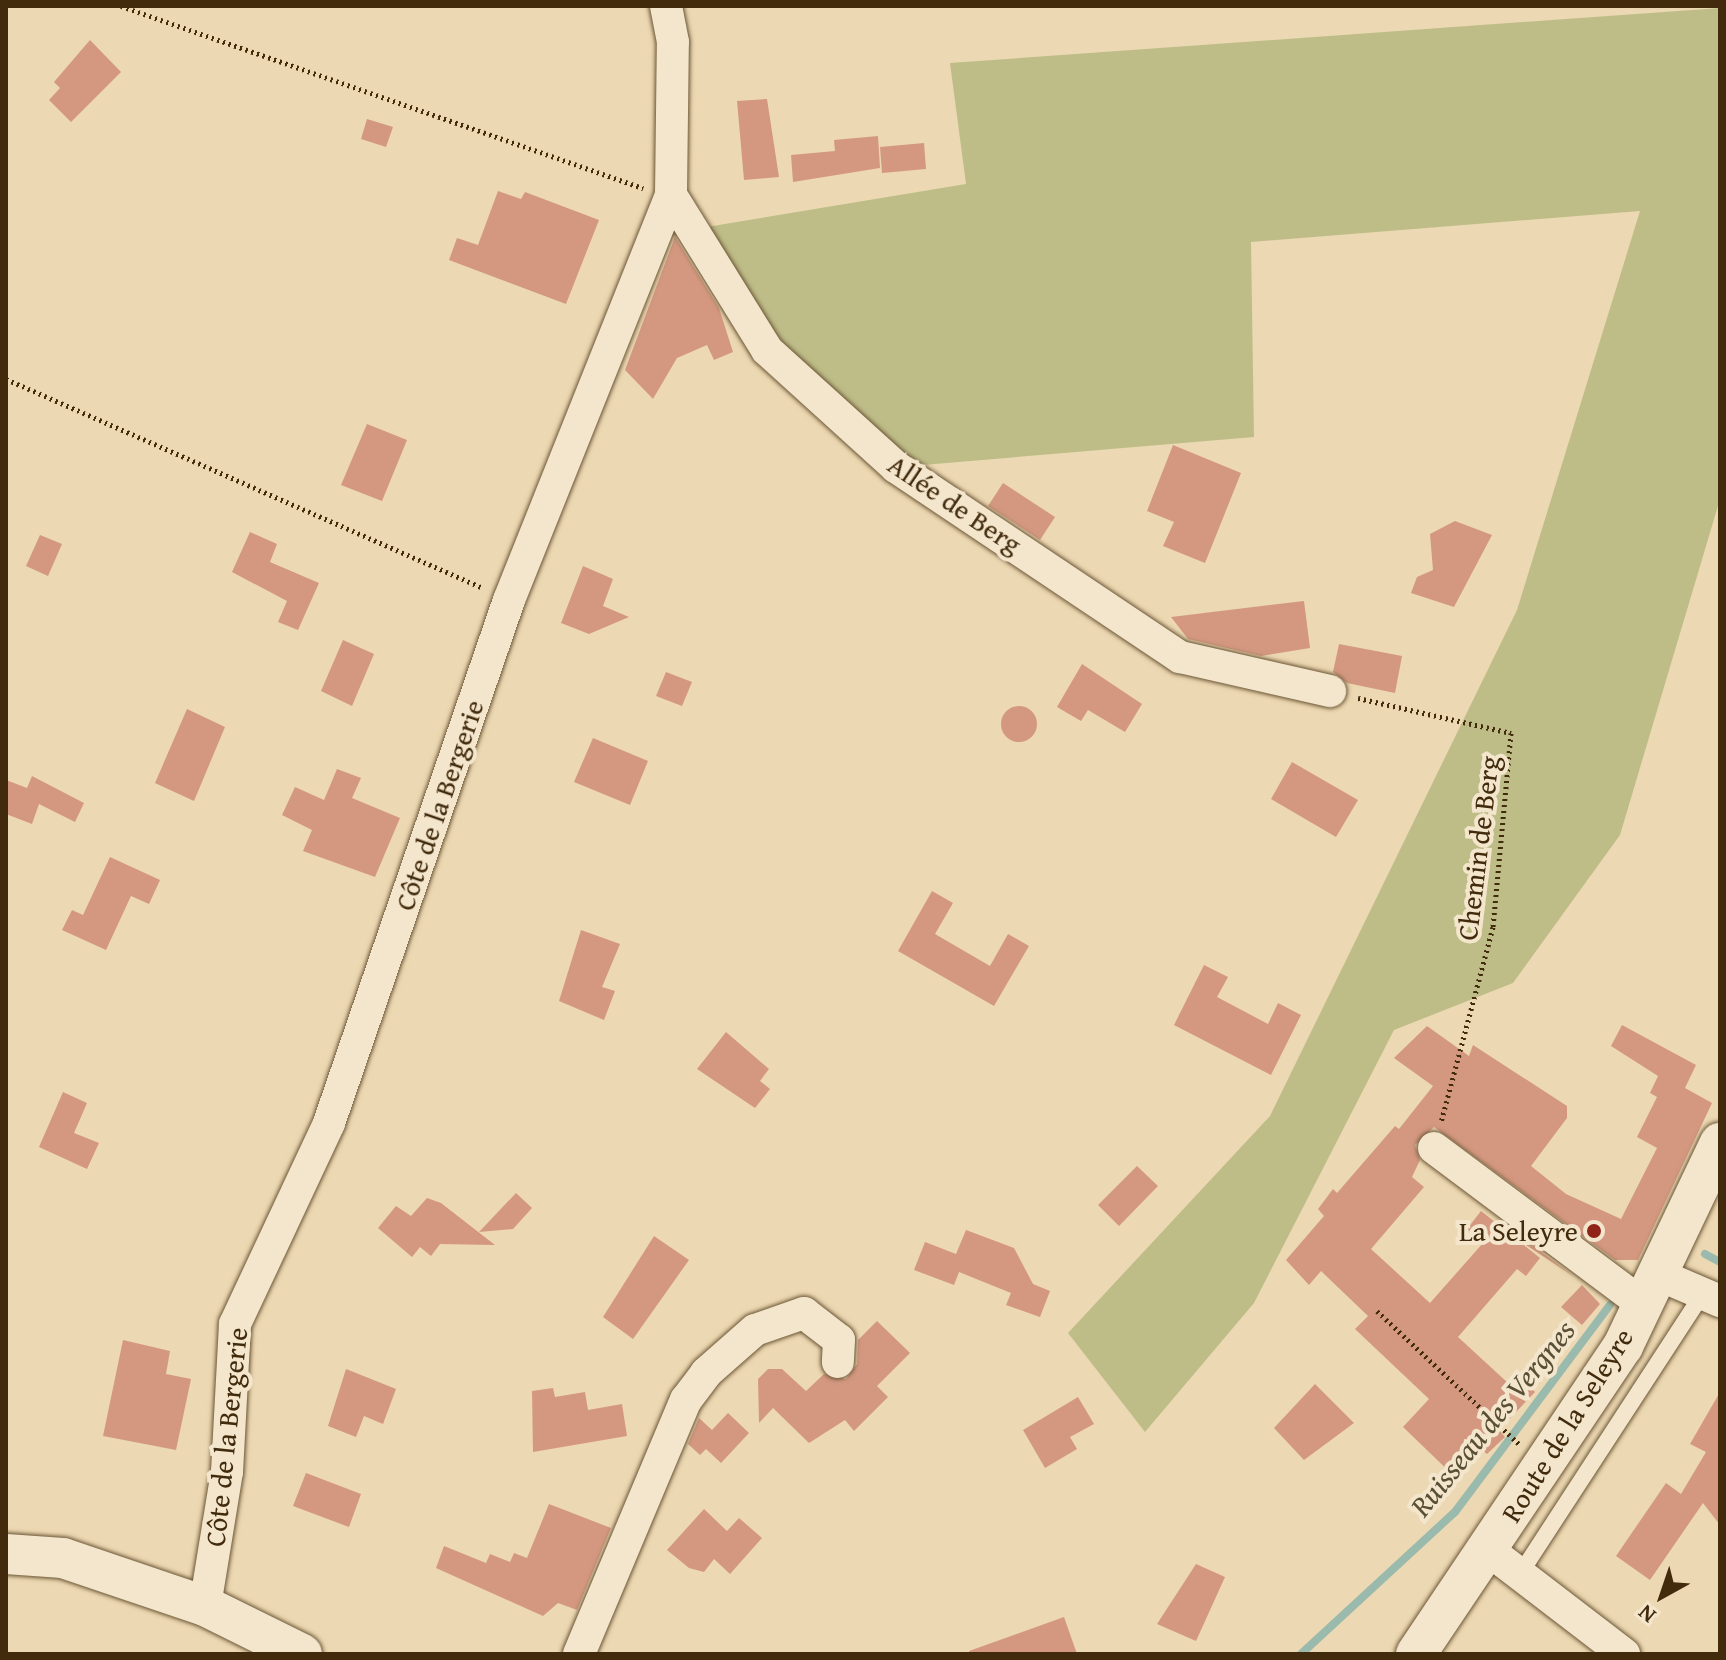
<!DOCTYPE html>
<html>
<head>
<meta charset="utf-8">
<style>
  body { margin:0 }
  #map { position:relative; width:1726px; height:1660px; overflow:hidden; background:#ecd8b2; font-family:"Gentium Book Plus",serif }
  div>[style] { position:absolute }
  .green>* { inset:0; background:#bebd88 }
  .stream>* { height:8px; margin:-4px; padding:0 4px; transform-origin:4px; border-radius:4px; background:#99baac }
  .building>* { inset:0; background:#d49881 }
  .round { border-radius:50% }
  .path>* { height:5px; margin-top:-2.5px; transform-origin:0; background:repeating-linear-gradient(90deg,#422b0d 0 2px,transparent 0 6px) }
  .roads { filter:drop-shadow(0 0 2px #6c5636) drop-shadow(0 0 2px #6c5636) }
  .service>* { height:16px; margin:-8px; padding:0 8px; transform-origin:8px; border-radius:8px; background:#f3e6cd }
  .minor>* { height:32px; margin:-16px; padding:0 16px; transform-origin:16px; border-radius:16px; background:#f3e6cd }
  .tertiary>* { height:40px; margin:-20px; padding:0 20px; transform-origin:20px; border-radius:20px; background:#f3e6cd }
  .dots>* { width:22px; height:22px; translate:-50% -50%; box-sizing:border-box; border:4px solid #f3e6cd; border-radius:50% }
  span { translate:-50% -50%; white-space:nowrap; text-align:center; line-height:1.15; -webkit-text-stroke:8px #f3e6cd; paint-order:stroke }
  .street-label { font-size:28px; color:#422b0d }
  .poi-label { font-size:28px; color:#422b0d }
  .right { translate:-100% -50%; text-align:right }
  .water-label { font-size:30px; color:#584f35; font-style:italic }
  .frame { position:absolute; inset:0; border:8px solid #422b0d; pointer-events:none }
  .north { position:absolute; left:1622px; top:1556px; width:80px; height:80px; -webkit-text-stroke:6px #f3e6cd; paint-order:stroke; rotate:220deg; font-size:22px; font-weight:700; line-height:32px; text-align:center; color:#422b0d }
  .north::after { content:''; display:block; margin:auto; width:28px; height:36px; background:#422b0d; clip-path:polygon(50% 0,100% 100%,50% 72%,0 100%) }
</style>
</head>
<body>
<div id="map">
  <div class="green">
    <i style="clip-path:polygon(1720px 8px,1720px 499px,1620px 835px,1513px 983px,1394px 1030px,1254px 1303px,1145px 1432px,1068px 1333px,1270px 1116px,1517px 610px,1640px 211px,1251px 242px,1254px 437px,911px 466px,773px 338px,701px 228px,966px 184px,950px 63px)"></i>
  </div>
  <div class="stream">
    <i style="left:1705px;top:1254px;width:17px;rotate:28deg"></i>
    <i style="left:1301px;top:1654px;width:209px;rotate:-42.7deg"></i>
    <i style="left:1455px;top:1512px;width:259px;rotate:-53.2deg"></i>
  </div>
  <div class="building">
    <i style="clip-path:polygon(90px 40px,121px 72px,71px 122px,49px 100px,60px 88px,54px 82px)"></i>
    <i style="clip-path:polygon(767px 99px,779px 177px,744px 180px,737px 101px)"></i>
    <i style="clip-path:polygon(367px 119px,393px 127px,386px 147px,361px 139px)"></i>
    <i style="clip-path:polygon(878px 136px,880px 168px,793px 182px,791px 155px,835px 151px,834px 140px)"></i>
    <i style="clip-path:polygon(924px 143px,926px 169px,882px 173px,880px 147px)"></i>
    <i style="clip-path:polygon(498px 191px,521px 199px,525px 192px,599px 220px,566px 304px,449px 260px,457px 238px,478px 245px)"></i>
    <i style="clip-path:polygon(675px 237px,719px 308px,733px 352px,714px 360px,707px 345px,677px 358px,653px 399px,625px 370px)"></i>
    <i style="clip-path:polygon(367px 424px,407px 440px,382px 501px,341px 485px)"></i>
    <i style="clip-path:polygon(1173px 445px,1241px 473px,1205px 563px,1163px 546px,1174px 522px,1147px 511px)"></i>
    <i style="clip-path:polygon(1003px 483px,1055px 517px,1040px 540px,988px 506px)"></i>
    <i style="clip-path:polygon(1455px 521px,1492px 535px,1454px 607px,1411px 593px,1417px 577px,1433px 570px,1430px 534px)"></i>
    <i style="clip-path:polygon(250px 532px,277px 544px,270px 562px,319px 583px,298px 630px,278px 622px,287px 601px,232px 572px)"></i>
    <i style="clip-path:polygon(40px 535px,62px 544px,48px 576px,26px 566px)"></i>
    <i style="clip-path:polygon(583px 566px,613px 579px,603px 606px,629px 617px,589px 634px,561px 623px)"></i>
    <i style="clip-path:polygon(1304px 601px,1310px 648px,1261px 656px,1188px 639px,1171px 617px)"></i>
    <i style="clip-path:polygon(343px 640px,374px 654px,352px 706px,321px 691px)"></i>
    <i style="clip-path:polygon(1339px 644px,1402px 656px,1395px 693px,1347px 683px,1333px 672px)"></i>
    <i style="clip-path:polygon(1082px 664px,1142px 704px,1125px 732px,1088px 710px,1081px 721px,1057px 707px)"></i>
    <i style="clip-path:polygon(666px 672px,692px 682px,682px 706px,656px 696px)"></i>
    <i class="round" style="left:1001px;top:706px;width:36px;height:36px"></i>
    <i style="clip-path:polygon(187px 709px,225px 727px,194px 801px,155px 783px)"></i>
    <i style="clip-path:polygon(593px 738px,648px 761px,630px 805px,574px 782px)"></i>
    <i style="clip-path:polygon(1292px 762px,1358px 800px,1336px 837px,1271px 799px)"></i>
    <i style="clip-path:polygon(337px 769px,361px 778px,352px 798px,400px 818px,375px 877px,303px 851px,312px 830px,282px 815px,295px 787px,324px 800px)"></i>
    <i style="clip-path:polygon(32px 776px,84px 803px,75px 822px,39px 804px,32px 824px,6px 814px,6px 780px,27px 788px)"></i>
    <i style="clip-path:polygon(110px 857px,160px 880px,149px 904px,131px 896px,106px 950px,62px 930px,72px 910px,83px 915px)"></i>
    <i style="clip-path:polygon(932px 891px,953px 903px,935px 934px,990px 966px,1008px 934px,1029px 946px,994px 1006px,898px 951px)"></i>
    <i style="clip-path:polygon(581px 930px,620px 944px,602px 987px,615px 991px,604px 1020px,559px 1001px)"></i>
    <i style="clip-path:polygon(1204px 965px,1228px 977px,1217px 997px,1268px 1024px,1278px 1003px,1301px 1015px,1271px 1075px,1174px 1025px)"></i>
    <i style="clip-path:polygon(1622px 1025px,1696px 1065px,1685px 1088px,1712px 1103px,1638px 1260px,1615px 1260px,1434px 1127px,1415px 1145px,1420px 1160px,1412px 1177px,1424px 1187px,1371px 1249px,1430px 1303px,1483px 1243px,1467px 1229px,1481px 1211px,1540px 1258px,1526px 1276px,1517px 1269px,1458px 1337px,1508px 1383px,1517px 1374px,1535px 1392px,1499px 1430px,1505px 1437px,1487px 1454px,1482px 1450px,1457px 1479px,1403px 1427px,1429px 1399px,1355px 1329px,1368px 1316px,1321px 1271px,1309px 1285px,1286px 1260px,1324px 1216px,1318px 1209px,1333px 1189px,1337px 1193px,1395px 1126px,1399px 1129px,1433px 1086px,1394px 1058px,1427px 1026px,1469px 1056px,1473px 1045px,1567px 1106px,1567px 1118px,1531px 1166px,1566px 1194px,1621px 1219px,1657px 1148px,1637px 1137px,1657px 1097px,1650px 1093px,1658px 1076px,1611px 1046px)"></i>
    <i style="clip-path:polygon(726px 1032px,769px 1069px,760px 1081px,770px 1089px,755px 1108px,697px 1069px)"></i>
    <i style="clip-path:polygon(63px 1092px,87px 1103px,74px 1133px,99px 1143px,87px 1169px,39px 1147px)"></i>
    <i style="clip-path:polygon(1137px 1166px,1158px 1186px,1119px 1226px,1098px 1205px)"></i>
    <i style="clip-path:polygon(516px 1193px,532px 1208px,513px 1229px,479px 1232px)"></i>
    <i style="clip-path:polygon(427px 1198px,441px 1203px,495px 1245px,440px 1244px,431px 1256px,420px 1247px,412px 1257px,378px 1228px,396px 1206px,411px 1216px)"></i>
    <i style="clip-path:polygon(966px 1230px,1014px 1248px,1033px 1284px,1050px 1291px,1040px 1317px,1006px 1305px,1011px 1293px,959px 1272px,954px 1285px,914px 1270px,925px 1242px,956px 1254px)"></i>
    <i style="clip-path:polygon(654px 1236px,689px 1260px,633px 1339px,603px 1317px)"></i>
    <i style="clip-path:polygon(1528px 1242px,1573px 1276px,1526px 1245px)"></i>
    <i style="clip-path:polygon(1582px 1285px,1600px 1304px,1582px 1325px,1561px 1307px)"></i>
    <i style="clip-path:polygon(877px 1321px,910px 1353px,877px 1386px,888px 1397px,854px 1431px,845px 1420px,809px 1443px,773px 1408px,759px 1423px,758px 1379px,768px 1369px,782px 1369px,806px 1391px,824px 1374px,846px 1379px,857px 1364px,858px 1340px)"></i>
    <i style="clip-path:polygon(123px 1340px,170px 1351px,166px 1374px,191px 1379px,176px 1450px,103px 1436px)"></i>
    <i style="clip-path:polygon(346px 1369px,396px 1389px,383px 1424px,364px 1416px,356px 1437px,328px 1426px)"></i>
    <i style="clip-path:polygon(1315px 1384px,1354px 1423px,1304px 1460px,1274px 1428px)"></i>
    <i style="clip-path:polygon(553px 1388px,555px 1397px,585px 1392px,588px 1410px,622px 1404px,627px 1436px,533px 1452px,532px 1391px)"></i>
    <i style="clip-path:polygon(1720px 1392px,1720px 1525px,1703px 1503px,1650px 1580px,1616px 1556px,1666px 1483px,1681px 1494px,1706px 1452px,1690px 1444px)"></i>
    <i style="clip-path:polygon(1078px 1397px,1094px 1424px,1070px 1437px,1077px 1449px,1045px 1468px,1023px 1430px)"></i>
    <i style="clip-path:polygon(728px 1413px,749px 1433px,721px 1463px,706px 1449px,700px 1455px,688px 1444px,699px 1418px,712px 1430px)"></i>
    <i style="clip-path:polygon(306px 1473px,361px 1494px,349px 1527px,293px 1506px)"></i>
    <i style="clip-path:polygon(549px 1504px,611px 1528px,577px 1610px,558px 1603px,543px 1616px,436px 1568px,444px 1546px,486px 1563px,490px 1554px,510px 1562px,514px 1553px,527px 1558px)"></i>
    <i style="clip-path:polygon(704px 1509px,727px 1531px,739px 1518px,762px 1538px,730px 1574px,714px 1559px,704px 1572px,689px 1568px,667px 1550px)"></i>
    <i style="clip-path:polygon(1196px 1564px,1225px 1577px,1196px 1641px,1157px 1624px)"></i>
    <i style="clip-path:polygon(1064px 1617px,1077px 1654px,970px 1654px,969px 1651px)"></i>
  </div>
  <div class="path">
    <i style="left:121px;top:6px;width:553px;rotate:19.22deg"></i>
    <i style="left:6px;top:379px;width:521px;rotate:23.66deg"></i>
    <i style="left:1358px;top:698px;width:157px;rotate:12.9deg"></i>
    <i style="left:1511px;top:733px;width:195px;rotate:95.3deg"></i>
    <i style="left:1493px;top:927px;width:202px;rotate:104.9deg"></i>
    <i style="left:1377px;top:1311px;width:195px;rotate:43.1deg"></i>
  </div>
  <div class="roads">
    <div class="service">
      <i style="left:1520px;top:1574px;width:337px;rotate:-56.9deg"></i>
    </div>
    <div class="minor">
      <i style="left:671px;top:195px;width:182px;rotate:58.2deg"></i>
      <i style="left:767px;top:350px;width:174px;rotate:42.2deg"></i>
      <i style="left:896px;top:467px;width:342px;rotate:33.8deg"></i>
      <i style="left:1180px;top:657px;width:154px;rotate:12.8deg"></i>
      <i style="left:1434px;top:1148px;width:259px;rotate:36.8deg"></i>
      <i style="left:1657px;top:1274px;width:69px;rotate:23.2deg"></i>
      <i style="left:1487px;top:1549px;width:173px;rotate:37.5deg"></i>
      <i style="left:205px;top:1606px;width:136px;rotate:-80.7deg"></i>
      <i style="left:227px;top:1472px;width:148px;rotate:-86.9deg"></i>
      <i style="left:235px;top:1324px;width:222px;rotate:-64.9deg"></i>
      <i style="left:329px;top:1123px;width:553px;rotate:-71.01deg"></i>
      <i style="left:509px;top:600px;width:436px;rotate:-68.2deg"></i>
      <i style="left:671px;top:195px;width:153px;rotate:-89.3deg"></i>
      <i style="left:673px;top:42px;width:37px;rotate:-101deg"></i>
      <i style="left:579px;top:1654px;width:276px;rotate:-67.2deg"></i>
      <i style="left:686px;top:1400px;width:34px;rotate:-53deg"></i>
      <i style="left:706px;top:1373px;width:65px;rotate:-41.3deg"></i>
      <i style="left:755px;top:1330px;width:52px;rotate:-19.1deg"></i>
      <i style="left:804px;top:1313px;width:44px;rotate:37.6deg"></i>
      <i style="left:839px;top:1340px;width:22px;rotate:93deg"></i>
    </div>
    <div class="tertiary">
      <i style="left:6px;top:1554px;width:57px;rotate:4deg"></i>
      <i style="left:63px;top:1558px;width:150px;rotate:18.7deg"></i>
      <i style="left:205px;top:1606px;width:108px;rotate:26.3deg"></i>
      <i style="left:1416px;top:1654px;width:371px;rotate:-56.1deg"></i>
      <i style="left:1623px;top:1346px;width:225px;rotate:-64.5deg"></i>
    </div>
  </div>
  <div class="dots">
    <i style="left:1594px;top:1231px;background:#8f2418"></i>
  </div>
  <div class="street-label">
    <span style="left:955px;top:504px;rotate:34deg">Allée de Berg</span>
    <span style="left:439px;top:805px;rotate:-71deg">Côte de la Bergerie</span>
    <span style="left:1478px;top:848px;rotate:-83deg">Chemin de Berg</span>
    <span style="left:1567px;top:1425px;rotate:-58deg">Route de la Seleyre</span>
    <span style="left:226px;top:1437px;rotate:-84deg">Côte de la Bergerie</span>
  </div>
  <div class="poi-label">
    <span class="right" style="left:1578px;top:1231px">La Seleyre</span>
  </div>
  <div class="water-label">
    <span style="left:1492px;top:1418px;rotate:-51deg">Ruisseau des Vergnes</span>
  </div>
  <div class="frame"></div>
  <div class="north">N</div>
</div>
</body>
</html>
